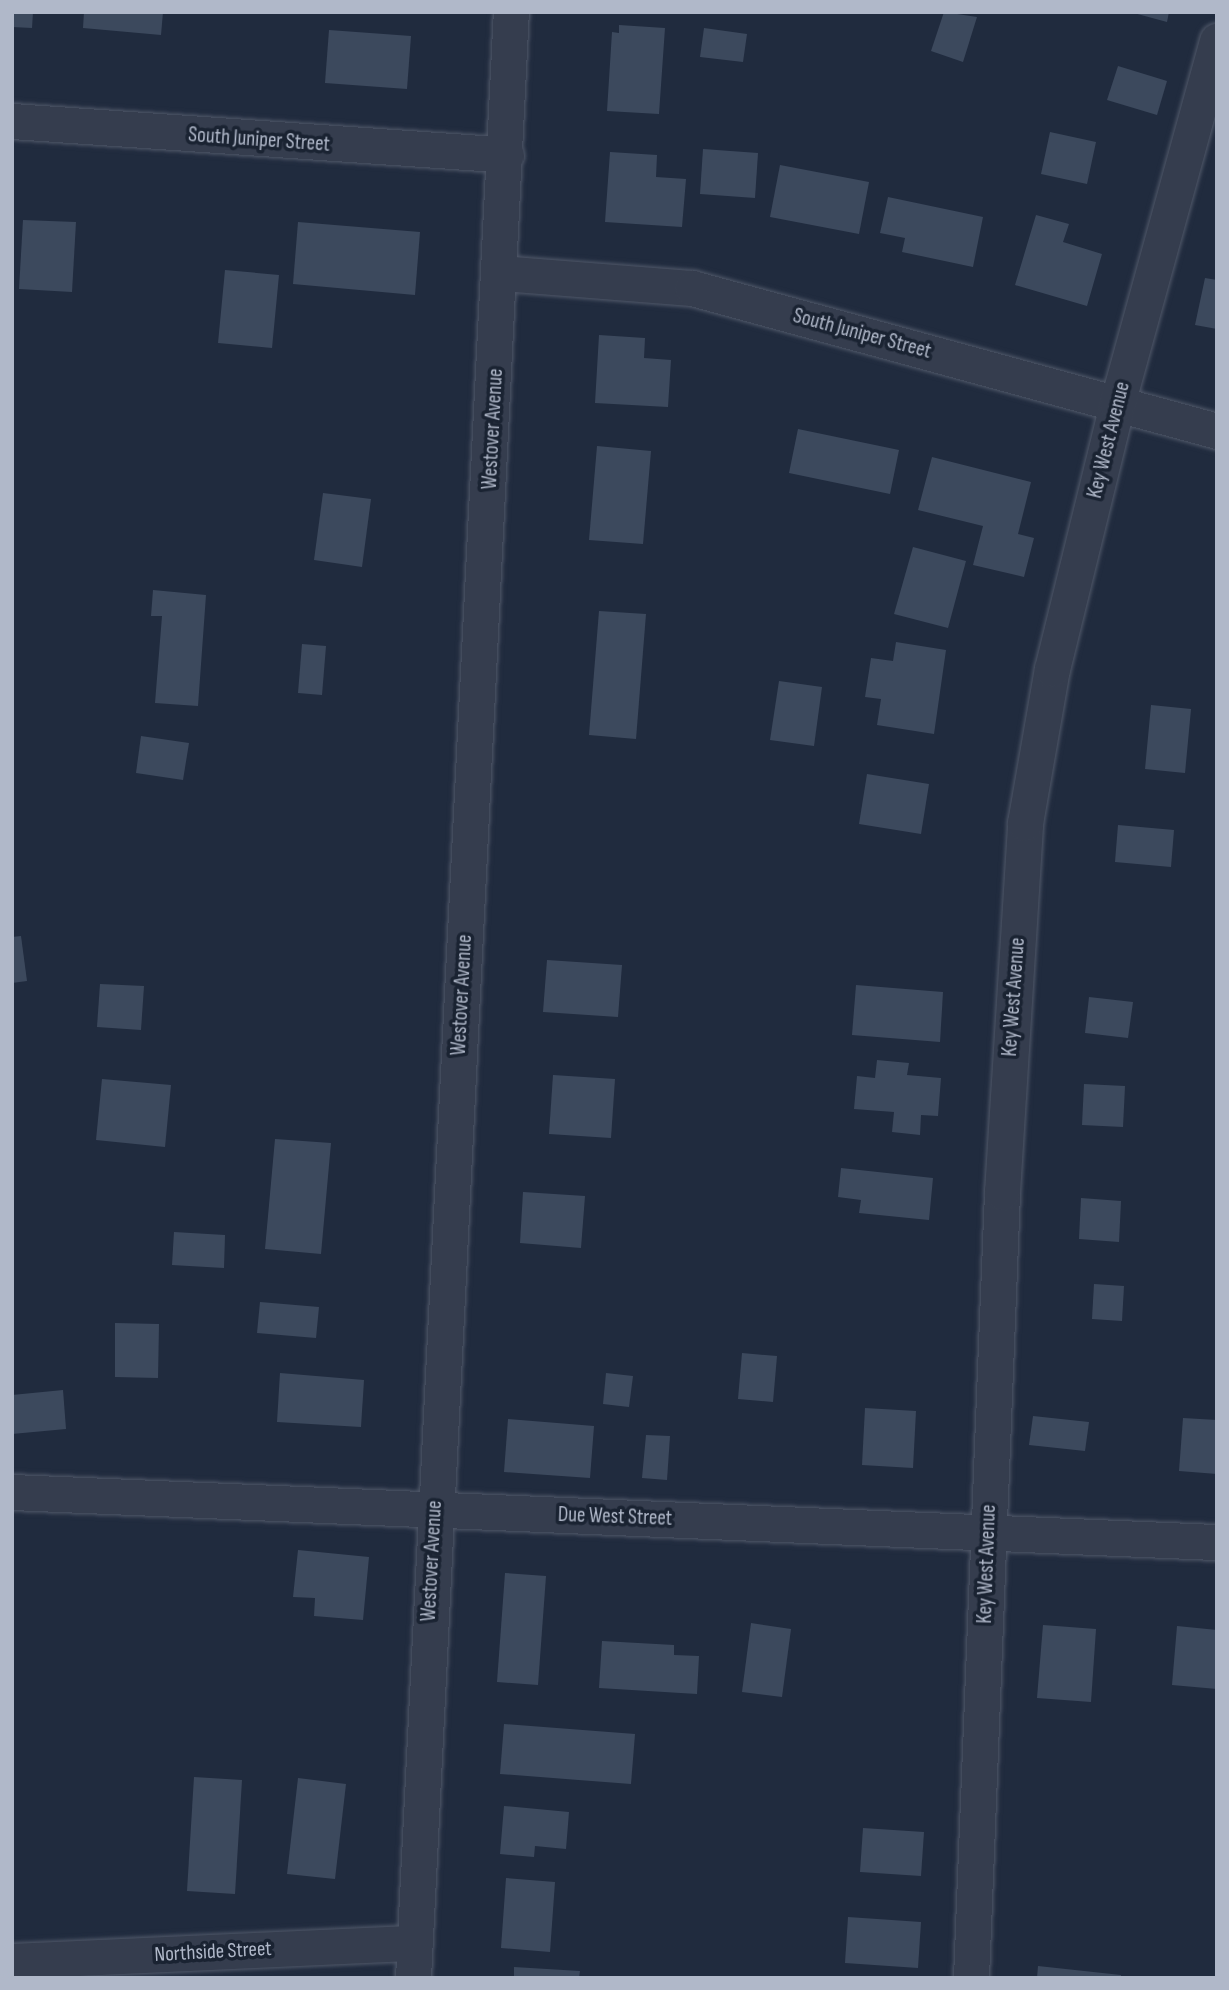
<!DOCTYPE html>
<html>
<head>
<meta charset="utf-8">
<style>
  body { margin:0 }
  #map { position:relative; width:1229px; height:1990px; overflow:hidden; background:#202b3e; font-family:"Sofia Sans Condensed",sans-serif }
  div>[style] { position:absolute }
  .building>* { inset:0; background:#3c495d }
  .roads { filter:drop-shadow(0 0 2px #505869) drop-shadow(0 0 2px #505869) }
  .minor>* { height:35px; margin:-17.5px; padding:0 17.5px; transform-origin:17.5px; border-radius:17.5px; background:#353d4e }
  span { translate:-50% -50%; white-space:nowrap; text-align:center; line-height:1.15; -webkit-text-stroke:7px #1a2332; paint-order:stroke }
  .street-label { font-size:21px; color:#b0b8c9 }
  .frame { position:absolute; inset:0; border:14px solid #b0b8c9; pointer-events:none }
</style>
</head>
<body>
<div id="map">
  <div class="building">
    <i style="clip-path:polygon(12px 12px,33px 12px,32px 28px,12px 27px)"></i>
    <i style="clip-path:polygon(84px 12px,163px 12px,161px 35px,83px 28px)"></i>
    <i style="clip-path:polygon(944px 12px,977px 17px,963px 62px,931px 51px)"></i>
    <i style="clip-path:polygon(1130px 12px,1169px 12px,1167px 22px)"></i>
    <i style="clip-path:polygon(619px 25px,665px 28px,659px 114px,607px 111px,612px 32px,619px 33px)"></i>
    <i style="clip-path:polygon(704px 28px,747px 34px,743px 62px,700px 57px)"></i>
    <i style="clip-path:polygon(329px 30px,411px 36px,407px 89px,325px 83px)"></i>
    <i style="clip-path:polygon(1118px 66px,1167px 81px,1157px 115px,1107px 100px)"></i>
    <i style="clip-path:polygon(1050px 132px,1096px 142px,1087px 184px,1041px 174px)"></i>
    <i style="clip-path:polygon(703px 149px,758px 153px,755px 198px,700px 194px)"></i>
    <i style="clip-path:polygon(610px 152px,657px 155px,656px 177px,686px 179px,682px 227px,605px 222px)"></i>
    <i style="clip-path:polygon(780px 165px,869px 182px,859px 234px,770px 217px)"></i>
    <i style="clip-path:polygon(888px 197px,983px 217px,973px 267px,902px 252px,905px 238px,880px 233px)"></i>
    <i style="clip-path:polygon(1036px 215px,1069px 224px,1063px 242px,1102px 254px,1087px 306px,1015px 285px)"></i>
    <i style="clip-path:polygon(23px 220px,76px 222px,72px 292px,19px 289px)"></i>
    <i style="clip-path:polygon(298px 222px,420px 232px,415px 295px,293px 284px)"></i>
    <i style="clip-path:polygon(225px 270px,279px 275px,272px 348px,218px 343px)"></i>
    <i style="clip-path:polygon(1205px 278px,1217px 280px,1217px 329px,1195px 325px)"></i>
    <i style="clip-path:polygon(599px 335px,645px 338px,644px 358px,671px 360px,668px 407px,595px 403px)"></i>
    <i style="clip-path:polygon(798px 429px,899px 450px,890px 494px,789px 473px)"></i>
    <i style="clip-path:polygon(597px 446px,651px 451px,643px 544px,589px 540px)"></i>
    <i style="clip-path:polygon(932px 457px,1031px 482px,1018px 534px,1034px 538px,1024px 577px,973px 565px,983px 526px,918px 510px)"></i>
    <i style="clip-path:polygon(323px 493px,371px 499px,362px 567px,314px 560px)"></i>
    <i style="clip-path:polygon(913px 547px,966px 561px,948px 628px,894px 614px)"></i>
    <i style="clip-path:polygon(153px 590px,206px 595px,198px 706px,155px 703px,162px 616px,151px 616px)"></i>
    <i style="clip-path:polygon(599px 611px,646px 614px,636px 739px,589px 735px)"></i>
    <i style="clip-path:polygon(896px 642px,946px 650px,934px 734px,877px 725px,881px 699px,865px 697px,871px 658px,893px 661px)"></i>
    <i style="clip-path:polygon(302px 644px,326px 646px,322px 695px,298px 693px)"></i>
    <i style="clip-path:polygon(779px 681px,822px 687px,814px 746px,770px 740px)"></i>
    <i style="clip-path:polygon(1151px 705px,1191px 709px,1185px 773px,1145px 769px)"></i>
    <i style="clip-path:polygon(141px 736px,189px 743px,183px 780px,136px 773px)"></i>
    <i style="clip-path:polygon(867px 774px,929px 784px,921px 834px,859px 824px)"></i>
    <i style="clip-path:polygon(1118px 825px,1174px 830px,1171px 867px,1115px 862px)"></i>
    <i style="clip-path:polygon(21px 936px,27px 981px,12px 983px,12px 937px)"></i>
    <i style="clip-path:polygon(547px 960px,622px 965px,618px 1017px,543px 1012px)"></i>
    <i style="clip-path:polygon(100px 984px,144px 986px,141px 1030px,97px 1027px)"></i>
    <i style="clip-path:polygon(856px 985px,943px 992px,940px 1042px,852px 1035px)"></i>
    <i style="clip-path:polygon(1089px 997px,1133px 1002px,1128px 1038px,1085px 1033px)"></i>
    <i style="clip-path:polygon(877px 1060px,909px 1063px,907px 1075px,941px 1078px,938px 1116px,921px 1115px,920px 1135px,892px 1132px,894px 1112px,854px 1109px,857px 1076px,875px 1078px)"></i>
    <i style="clip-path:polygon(553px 1075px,615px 1079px,611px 1138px,549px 1134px)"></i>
    <i style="clip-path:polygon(102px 1079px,171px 1085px,165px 1147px,96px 1140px)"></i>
    <i style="clip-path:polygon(1084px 1084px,1125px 1086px,1123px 1127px,1082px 1125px)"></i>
    <i style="clip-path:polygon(275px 1139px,331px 1143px,321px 1254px,265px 1249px)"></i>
    <i style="clip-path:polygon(841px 1168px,933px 1178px,929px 1220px,859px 1213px,861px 1200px,838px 1197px)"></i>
    <i style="clip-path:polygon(523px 1192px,585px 1196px,581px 1248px,520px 1243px)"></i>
    <i style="clip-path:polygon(1081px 1198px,1121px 1201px,1119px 1242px,1079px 1239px)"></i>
    <i style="clip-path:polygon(174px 1232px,225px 1235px,224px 1268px,172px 1265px)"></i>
    <i style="clip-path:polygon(1094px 1284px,1124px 1286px,1122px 1321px,1092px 1319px)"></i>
    <i style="clip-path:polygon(260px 1302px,319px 1307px,316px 1338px,257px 1333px)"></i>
    <i style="clip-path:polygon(115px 1323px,159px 1324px,158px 1378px,115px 1377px)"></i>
    <i style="clip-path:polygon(742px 1353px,777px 1356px,773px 1402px,738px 1399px)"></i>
    <i style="clip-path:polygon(280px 1373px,364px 1380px,361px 1427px,277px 1422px)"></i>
    <i style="clip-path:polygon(606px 1373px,633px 1376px,629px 1407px,603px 1404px)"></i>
    <i style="clip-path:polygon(63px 1390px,66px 1429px,12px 1434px,12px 1395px)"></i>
    <i style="clip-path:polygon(865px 1408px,916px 1411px,913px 1468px,862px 1465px)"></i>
    <i style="clip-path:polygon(1033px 1416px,1089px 1422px,1085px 1451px,1029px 1445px)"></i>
    <i style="clip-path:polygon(1183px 1418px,1217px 1420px,1217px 1474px,1179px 1471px)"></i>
    <i style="clip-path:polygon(508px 1419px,594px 1426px,590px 1478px,504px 1472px)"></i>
    <i style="clip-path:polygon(646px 1435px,670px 1436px,667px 1480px,642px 1478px)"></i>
    <i style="clip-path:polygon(298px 1550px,369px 1557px,363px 1620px,314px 1616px,315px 1598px,293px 1597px)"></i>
    <i style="clip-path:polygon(505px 1573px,546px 1576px,538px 1685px,497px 1682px)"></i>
    <i style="clip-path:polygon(751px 1623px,791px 1629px,782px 1697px,742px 1692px)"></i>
    <i style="clip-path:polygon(1043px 1625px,1096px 1629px,1091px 1702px,1037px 1698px)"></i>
    <i style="clip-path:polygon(1177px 1626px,1217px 1630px,1217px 1689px,1172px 1685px)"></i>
    <i style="clip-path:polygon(602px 1641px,674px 1645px,674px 1655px,699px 1656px,697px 1694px,599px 1688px)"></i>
    <i style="clip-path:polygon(504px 1724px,635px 1734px,631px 1784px,500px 1774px)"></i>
    <i style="clip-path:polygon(194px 1777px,242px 1780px,235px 1894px,187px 1891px)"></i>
    <i style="clip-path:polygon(298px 1778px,346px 1784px,335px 1879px,287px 1874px)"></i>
    <i style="clip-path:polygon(504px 1806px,569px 1812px,566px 1849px,535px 1846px,534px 1857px,500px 1854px)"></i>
    <i style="clip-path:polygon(863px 1828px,924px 1832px,921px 1876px,860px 1872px)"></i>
    <i style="clip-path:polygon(506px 1878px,555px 1882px,550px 1952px,501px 1948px)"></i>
    <i style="clip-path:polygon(848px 1917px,921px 1922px,918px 1968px,845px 1963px)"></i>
    <i style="clip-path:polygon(1038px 1966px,1121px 1975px,1121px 1978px,1037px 1978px)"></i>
    <i style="clip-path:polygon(514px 1967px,580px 1971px,579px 1978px,514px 1978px)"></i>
  </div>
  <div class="roads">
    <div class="minor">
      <i style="left:12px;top:121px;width:495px;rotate:3.9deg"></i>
      <i style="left:501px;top:273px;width:192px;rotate:4.5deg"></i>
      <i style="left:692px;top:288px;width:544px;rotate:15.24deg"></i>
      <i style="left:12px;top:1492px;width:1206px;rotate:2.38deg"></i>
      <i style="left:12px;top:1961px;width:402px;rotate:-2.6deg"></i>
      <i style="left:413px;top:1978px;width:1968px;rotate:-87.15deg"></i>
      <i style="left:971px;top:1978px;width:787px;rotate:-87.74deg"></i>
      <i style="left:1002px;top:1192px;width:370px;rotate:-86.4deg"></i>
      <i style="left:1025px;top:823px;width:156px;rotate:-80.1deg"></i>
      <i style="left:1052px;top:669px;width:273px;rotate:-76.2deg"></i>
      <i style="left:1117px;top:404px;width:377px;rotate:-74.6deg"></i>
    </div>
  </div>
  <div class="street-label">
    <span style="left:259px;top:140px;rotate:4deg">South Juniper Street</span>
    <span style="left:862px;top:334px;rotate:15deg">South Juniper Street</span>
    <span style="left:493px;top:429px;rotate:-87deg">Westover Avenue</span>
    <span style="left:1109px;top:440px;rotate:-76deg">Key West Avenue</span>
    <span style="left:462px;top:995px;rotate:-87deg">Westover Avenue</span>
    <span style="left:1014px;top:997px;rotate:-86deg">Key West Avenue</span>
    <span style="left:615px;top:1517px;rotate:2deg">Due West Street</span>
    <span style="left:432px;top:1561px;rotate:-87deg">Westover Avenue</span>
    <span style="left:987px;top:1564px;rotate:-88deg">Key West Avenue</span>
    <span style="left:213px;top:1952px;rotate:-3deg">Northside Street</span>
  </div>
  <div class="frame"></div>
</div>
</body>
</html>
